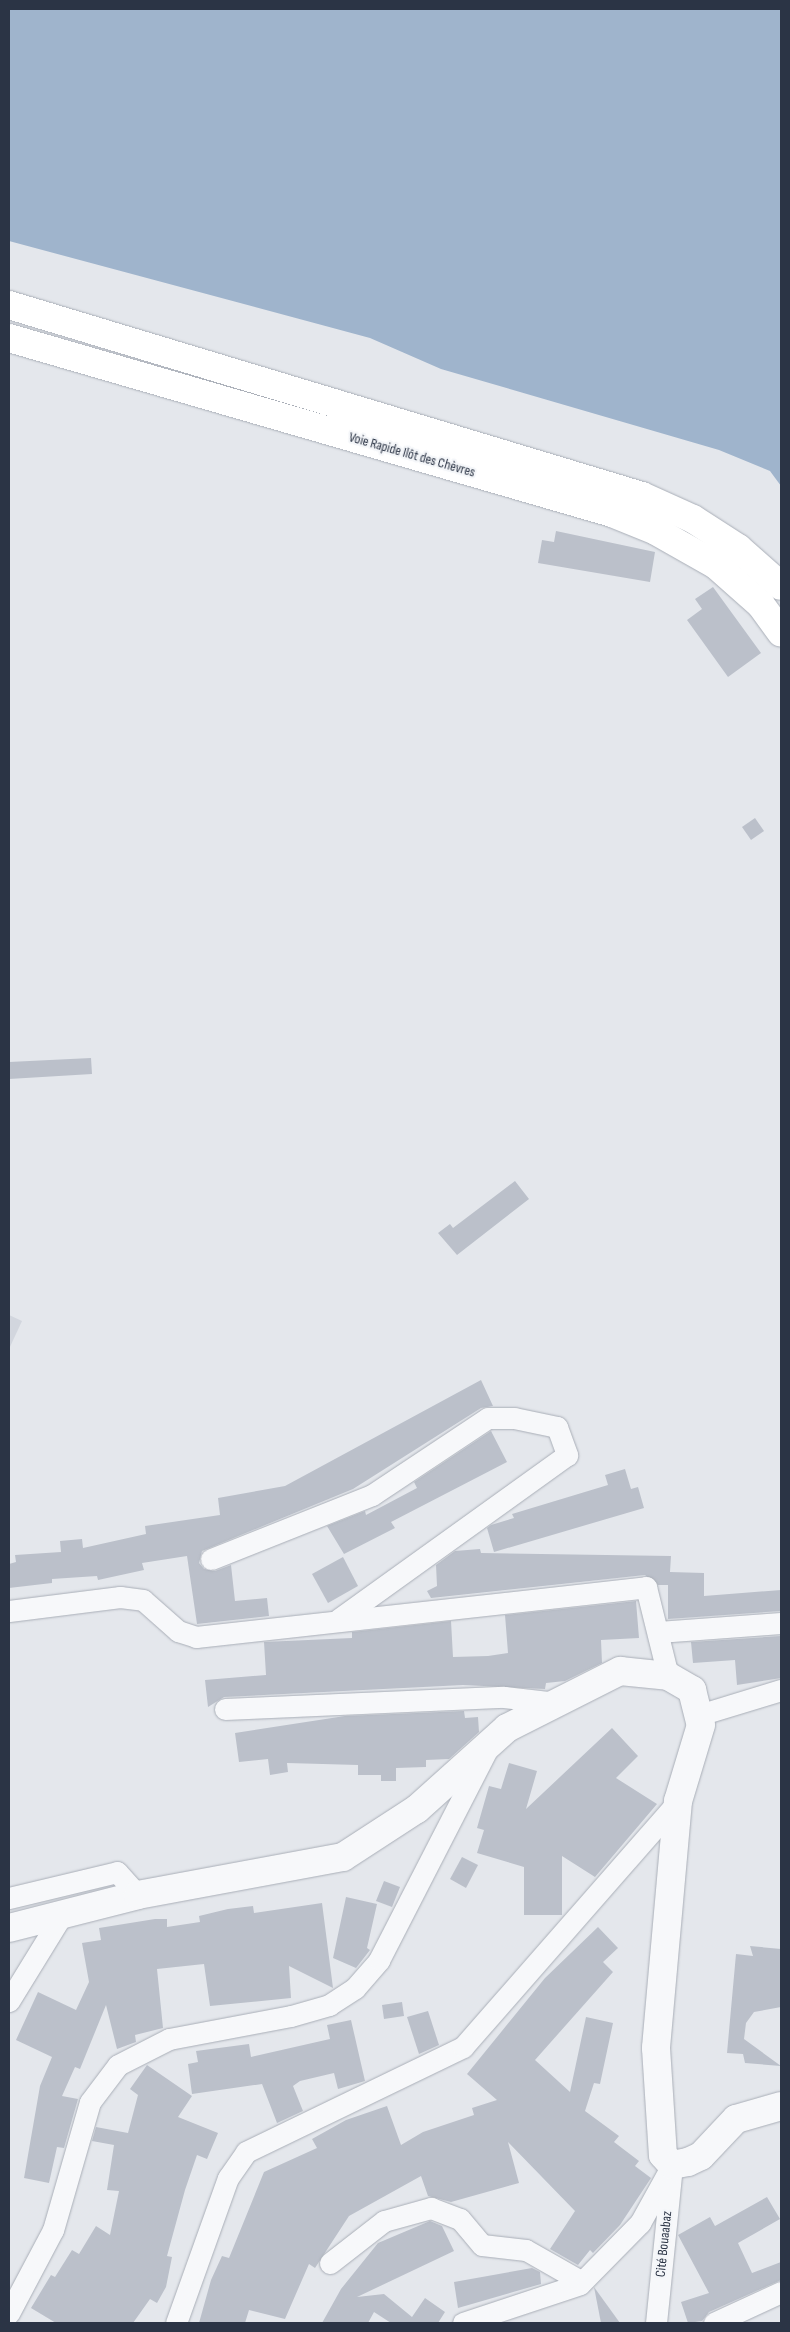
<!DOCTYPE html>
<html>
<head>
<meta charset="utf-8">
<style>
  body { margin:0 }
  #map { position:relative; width:790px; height:2332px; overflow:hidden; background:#e4e7ec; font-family:"Sofia Sans Condensed",sans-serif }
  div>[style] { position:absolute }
  .built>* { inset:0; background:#d2d6de }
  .water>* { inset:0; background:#9fb4cc }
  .building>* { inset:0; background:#bbc0ca }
  .roads { filter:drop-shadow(0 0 1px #a9aeb7) drop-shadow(0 0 1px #a9aeb7) }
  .minor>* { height:21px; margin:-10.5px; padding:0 10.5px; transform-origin:10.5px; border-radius:10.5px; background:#f7f8fa }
  .tertiary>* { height:28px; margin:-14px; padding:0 14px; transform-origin:14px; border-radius:14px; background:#f7f8fa }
  .trunk>* { height:28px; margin:-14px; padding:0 14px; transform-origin:14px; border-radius:14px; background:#fff }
  span { translate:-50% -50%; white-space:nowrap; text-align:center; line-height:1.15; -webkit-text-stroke:4.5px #f4f6f9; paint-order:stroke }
  .street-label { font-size:14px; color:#2b3445 }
  .frame { position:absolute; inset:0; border:10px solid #2b3445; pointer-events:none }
</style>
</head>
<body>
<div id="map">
  <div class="built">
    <i style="clip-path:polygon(9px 1315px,22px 1321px,9px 1349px)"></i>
  </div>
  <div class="water">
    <i style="clip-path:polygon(9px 9px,781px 9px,781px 486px,770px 471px,719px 450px,441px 369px,370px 338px,9px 241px)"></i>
  </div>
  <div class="building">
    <i style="clip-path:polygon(556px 531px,655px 552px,650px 582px,538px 563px,542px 540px,554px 542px)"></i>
    <i style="clip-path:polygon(713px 587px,761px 653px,728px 677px,687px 620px,702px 609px,695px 599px)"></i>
    <i style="clip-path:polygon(755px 818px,764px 831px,751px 840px,742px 827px)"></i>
    <i style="clip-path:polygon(91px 1058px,92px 1074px,9px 1079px,9px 1062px)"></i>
    <i style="clip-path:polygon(515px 1181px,529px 1199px,457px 1255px,438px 1233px,450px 1224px,453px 1228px)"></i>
    <i style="clip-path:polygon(481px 1380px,493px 1406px,481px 1408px,353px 1489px,202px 1551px,199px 1563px,204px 1569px,215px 1571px,231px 1565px,235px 1601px,267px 1598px,269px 1616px,197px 1624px,187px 1556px,142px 1563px,144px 1570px,98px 1580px,97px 1576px,52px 1579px,52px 1583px,9px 1588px,9px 1564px,16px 1562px,15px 1555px,61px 1552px,60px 1541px,82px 1539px,83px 1548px,146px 1534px,145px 1526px,220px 1515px,218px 1498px,285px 1486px)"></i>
    <i style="clip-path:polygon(491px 1431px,507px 1462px,391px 1522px,395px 1528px,344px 1554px,327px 1526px,365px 1511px,366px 1515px,417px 1488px,414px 1482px)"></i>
    <i style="clip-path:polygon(625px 1469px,631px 1489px,638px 1487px,644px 1508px,494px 1552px,487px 1528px,491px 1525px,514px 1518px,512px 1514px,608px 1485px,605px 1475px)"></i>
    <i style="clip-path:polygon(480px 1549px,481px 1553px,671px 1556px,670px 1572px,704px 1573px,704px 1596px,781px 1590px,781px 1611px,668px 1619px,668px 1585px,658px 1585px,645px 1575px,431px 1598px,427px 1591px,437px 1586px,436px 1565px,455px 1551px)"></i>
    <i style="clip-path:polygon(343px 1557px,358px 1586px,328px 1603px,312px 1574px)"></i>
    <i style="clip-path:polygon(636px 1601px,639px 1638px,601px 1640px,602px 1663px,565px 1681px,546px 1683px,545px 1689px,463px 1685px,224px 1697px,208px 1707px,205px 1680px,266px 1675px,264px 1642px,352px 1638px,352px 1632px,451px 1621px,453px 1657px,488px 1656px,508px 1653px,505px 1615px)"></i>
    <i style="clip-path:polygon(781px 1636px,781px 1678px,737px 1685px,735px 1660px,693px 1663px,691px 1642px)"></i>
    <i style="clip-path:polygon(464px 1711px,465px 1718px,478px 1717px,479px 1732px,449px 1759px,426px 1760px,426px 1767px,396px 1768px,396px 1781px,381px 1781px,381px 1775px,358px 1775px,358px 1765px,287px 1763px,288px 1772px,270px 1775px,268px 1759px,239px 1762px,235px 1733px,345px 1716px)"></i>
    <i style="clip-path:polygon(612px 1728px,638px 1756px,616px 1778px,657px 1804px,595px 1877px,562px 1856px,562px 1915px,524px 1915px,524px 1867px,477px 1853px,484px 1830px,477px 1828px,489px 1786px,501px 1789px,509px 1763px,537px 1771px,526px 1809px)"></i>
    <i style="clip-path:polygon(462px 1857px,478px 1865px,466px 1888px,450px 1879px)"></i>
    <i style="clip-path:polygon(384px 1881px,400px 1887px,392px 1907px,376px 1901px)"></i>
    <i style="clip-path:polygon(346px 1897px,377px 1904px,367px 1948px,370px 1950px,356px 1968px,333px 1958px)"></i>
    <i style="clip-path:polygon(322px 1903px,333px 1988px,289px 1966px,291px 1998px,210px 2006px,204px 1964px,157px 1969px,163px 2028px,135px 2035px,136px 2042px,117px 2049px,106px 2005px,80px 2069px,75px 2067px,62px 2096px,78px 2099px,64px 2148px,57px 2147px,49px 2183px,24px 2178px,40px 2086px,52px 2057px,16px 2040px,38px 1992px,76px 2010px,89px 1982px,82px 1943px,101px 1940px,99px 1928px,155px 1919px,167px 1919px,167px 1927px,200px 1922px,199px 1916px,228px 1909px,253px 1906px,254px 1913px)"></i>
    <i style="clip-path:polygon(598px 1927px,618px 1948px,603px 1962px,613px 1972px,535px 2060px,570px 2092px,586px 2017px,613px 2023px,600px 2084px,594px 2083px,585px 2111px,619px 2136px,614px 2142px,639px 2161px,635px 2166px,651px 2178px,620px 2225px,593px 2253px,590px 2250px,578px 2265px,550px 2249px,575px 2211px,508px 2142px,519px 2183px,451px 2202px,428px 2196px,421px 2176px,349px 2216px,315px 2268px,309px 2264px,285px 2319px,249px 2310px,245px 2323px,199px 2323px,211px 2280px,222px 2256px,229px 2258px,264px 2172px,317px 2148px,312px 2139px,346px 2120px,387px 2106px,401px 2145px,423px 2132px,474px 2115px,472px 2108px,497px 2100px,467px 2074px,545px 1978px)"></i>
    <i style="clip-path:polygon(750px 1946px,781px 1949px,781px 2007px,754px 2012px,746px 2023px,744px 2039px,781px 2066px,745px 2063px,743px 2054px,727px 2053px,736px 1954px,753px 1956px)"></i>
    <i style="clip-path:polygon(402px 2002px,404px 2016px,384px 2019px,382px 2005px)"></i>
    <i style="clip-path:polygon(428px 2011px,439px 2045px,419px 2054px,407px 2017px)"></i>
    <i style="clip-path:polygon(351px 2020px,365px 2081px,338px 2089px,334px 2073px,300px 2081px,293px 2086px,303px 2111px,277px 2123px,262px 2084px,192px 2094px,188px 2064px,198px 2062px,196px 2051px,249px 2044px,251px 2057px,330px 2039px,327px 2025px)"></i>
    <i style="clip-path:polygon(147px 2065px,192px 2096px,178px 2117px,218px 2133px,207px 2159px,197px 2155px,185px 2190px,167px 2256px,172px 2257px,166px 2287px,157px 2303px,150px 2299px,133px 2323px,56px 2323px,31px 2308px,51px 2275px,55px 2277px,72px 2250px,79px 2254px,96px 2226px,110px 2235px,119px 2191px,107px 2190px,114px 2145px,92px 2141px,96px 2127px,128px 2133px,138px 2095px,130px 2089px)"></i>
    <i style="clip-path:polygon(767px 2197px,780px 2219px,738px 2243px,752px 2273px,781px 2262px,781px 2280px,709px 2312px,702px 2321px,688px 2323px,681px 2302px,709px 2293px,678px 2235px,710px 2217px,715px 2226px)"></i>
    <i style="clip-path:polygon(430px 2221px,442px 2226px,454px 2251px,357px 2297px,384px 2294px,412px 2317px,425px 2298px,445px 2312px,438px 2323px,391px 2323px,374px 2312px,368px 2323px,322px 2323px,341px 2289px,378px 2243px)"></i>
    <i style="clip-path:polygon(532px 2268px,540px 2272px,541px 2284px,458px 2308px,454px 2282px)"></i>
    <i style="clip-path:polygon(594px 2287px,620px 2323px,601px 2323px)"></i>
  </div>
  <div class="roads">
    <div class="minor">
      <i style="left:211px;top:1559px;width:173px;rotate:-21.7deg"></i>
      <i style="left:372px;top:1495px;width:139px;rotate:-33.6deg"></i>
      <i style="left:488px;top:1418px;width:26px"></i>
      <i style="left:514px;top:1418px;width:44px;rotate:11.8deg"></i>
      <i style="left:557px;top:1427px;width:30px;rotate:70deg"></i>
      <i style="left:567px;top:1455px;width:281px;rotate:144.3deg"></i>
      <i style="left:9px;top:1611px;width:112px;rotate:-7.2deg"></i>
      <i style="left:120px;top:1597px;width:23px;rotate:7deg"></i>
      <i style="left:143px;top:1600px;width:47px;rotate:41.5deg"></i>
      <i style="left:178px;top:1631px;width:19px;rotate:18deg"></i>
      <i style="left:196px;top:1637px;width:453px;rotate:-6.3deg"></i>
      <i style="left:646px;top:1587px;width:92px;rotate:76.1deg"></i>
      <i style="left:658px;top:1632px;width:123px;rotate:-4.2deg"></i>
      <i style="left:225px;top:1709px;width:279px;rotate:-2.5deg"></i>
      <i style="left:504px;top:1697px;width:53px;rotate:6.5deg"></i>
      <i style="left:699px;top:1715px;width:86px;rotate:-17deg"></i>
      <i style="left:9px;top:1898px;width:111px;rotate:-13.5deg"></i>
      <i style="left:117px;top:1872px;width:31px;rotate:48deg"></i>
      <i style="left:9px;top:2001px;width:101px;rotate:-58.4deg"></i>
      <i style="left:330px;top:2263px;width:68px;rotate:-37.9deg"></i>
      <i style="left:384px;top:2221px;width:49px;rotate:-15.5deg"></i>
      <i style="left:431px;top:2208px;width:31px;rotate:21deg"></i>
      <i style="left:460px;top:2219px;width:34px;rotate:50deg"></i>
      <i style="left:482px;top:2245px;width:44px;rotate:6.5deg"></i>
      <i style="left:526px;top:2250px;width:64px;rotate:29.7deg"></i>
      <i style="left:9px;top:2313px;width:94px;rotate:-62.1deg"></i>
      <i style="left:53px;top:2230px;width:133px;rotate:-73.9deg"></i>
      <i style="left:90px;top:2102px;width:46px;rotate:-52.9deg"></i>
      <i style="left:118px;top:2065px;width:57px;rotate:-27deg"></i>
      <i style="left:169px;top:2039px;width:124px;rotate:-10.7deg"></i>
      <i style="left:291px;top:2016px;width:40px;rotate:-16deg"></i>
      <i style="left:329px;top:2005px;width:31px;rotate:-33deg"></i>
      <i style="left:355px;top:1988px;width:37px;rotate:-49deg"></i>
      <i style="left:379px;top:1960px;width:234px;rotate:-62.8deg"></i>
      <i style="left:176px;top:2323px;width:154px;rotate:-70.3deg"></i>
      <i style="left:228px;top:2178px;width:32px;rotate:-55deg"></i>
      <i style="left:246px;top:2152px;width:241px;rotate:-25.8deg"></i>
      <i style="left:463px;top:2047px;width:327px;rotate:-48.8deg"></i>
      <i style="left:463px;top:2323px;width:123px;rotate:-18.4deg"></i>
      <i style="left:580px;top:2284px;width:86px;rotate:-45.5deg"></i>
      <i style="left:640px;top:2223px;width:66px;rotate:-61.1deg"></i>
      <i style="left:656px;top:2323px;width:149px;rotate:-84.2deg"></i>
      <i style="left:714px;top:2323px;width:74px;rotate:-24.8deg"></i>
    </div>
    <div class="tertiary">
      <i style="left:9px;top:1928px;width:133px;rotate:-14.3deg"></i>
      <i style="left:138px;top:1895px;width:208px;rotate:-10.5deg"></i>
      <i style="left:343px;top:1857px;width:88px;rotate:-33deg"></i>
      <i style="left:417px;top:1809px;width:121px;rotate:-42deg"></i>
      <i style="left:507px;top:1728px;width:127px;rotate:-26.8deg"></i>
      <i style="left:620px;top:1671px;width:48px;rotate:5.9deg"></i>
      <i style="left:668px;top:1676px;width:28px;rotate:30deg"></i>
      <i style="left:692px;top:1690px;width:36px;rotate:76deg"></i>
      <i style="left:701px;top:1725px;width:79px;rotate:106.8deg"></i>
      <i style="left:678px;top:1801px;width:248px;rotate:95.1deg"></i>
      <i style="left:656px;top:2048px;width:107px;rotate:86.3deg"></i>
      <i style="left:663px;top:2155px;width:13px;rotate:48deg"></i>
      <i style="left:672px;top:2165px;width:16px;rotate:-11deg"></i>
      <i style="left:688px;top:2162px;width:14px;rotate:-25deg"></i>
      <i style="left:701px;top:2156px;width:51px;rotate:-46.6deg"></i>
      <i style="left:736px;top:2119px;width:47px;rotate:-16.1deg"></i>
    </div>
    <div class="trunk">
      <i style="left:9px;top:305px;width:661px;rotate:16.79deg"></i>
      <i style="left:642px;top:496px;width:56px;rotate:24.3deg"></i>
      <i style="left:693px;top:519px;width:54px;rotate:32.8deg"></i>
      <i style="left:738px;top:548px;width:57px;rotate:41.5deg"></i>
      <i style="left:9px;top:338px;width:628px;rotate:16.18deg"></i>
      <i style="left:612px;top:513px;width:48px;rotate:22.2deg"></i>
      <i style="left:656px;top:531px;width:69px;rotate:29.5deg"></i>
      <i style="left:716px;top:565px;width:60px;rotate:41.6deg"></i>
      <i style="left:761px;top:605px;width:34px;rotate:54deg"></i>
    </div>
  </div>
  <div class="street-label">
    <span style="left:412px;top:455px;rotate:16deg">Voie Rapide Ilôt des Chèvres</span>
    <span style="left:664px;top:2244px;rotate:-84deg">Cité Bouaabaz</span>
  </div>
  <div class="frame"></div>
</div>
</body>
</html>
